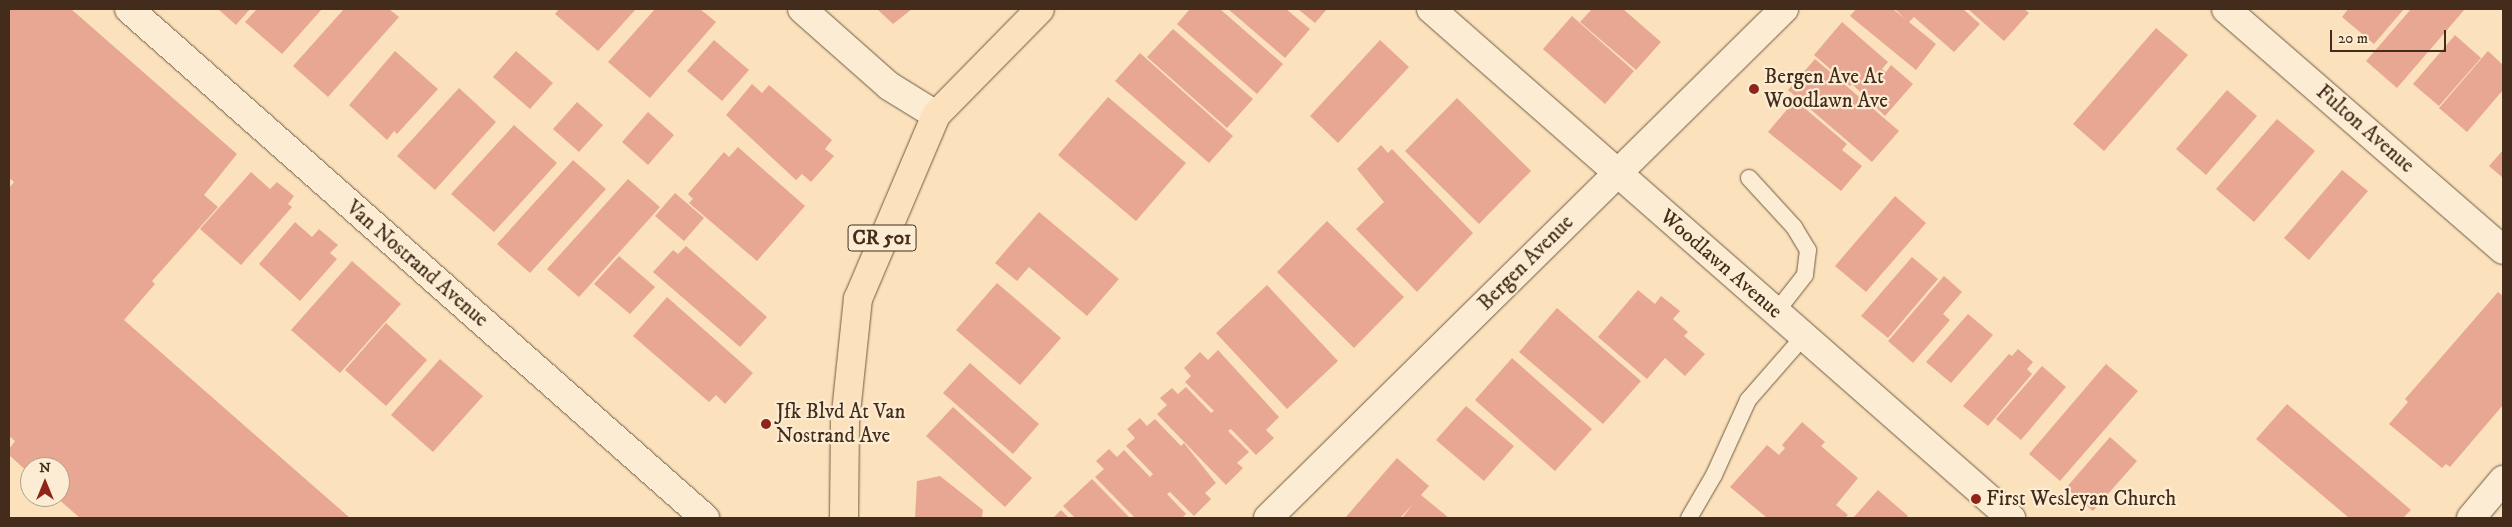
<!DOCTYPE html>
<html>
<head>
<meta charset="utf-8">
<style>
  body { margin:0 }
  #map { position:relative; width:2512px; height:527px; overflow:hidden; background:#fbe2bc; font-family:"IM FELL DW Pica",serif }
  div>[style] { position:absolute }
  .building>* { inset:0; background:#e8a793 }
  .roads { filter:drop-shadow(0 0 1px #715a43) drop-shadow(0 0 1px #715a43) }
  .lane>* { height:16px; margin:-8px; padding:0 8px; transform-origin:8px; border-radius:8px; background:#fcecd3 }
  .street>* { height:28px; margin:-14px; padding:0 14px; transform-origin:14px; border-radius:14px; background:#fcecd3 }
  .secondary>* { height:28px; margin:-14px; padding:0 14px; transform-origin:14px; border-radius:14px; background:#fcecd3 }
  .primary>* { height:28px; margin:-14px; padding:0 14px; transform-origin:14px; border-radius:14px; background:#fbe2bc }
  .dots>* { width:14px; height:14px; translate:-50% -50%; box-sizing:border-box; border:2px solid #fcecd3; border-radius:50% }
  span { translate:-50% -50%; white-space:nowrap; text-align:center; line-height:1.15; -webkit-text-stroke:4.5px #fcecd3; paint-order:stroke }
  .shield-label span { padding:1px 4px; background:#fcecd3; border:1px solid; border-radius:4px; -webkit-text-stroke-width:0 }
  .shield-label { font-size:20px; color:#432c1b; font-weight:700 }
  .poi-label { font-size:21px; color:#432c1b }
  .left { translate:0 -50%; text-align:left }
  .street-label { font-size:21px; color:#432c1b }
  .frame { position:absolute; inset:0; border:10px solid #432c1b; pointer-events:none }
  .north { position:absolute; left:20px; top:457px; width:50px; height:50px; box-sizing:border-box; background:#fcecd3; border:1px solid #b29f89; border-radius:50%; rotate:0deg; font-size:14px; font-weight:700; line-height:20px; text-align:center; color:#432c1b }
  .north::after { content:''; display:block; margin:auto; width:18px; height:22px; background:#8f2418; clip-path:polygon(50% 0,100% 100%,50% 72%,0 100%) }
  .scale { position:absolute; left:2330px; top:30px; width:116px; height:22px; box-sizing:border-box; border:2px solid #432c1b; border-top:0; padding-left:6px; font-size:15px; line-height:18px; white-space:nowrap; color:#432c1b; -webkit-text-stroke:4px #fcecd3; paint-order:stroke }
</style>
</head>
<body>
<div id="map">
  <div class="building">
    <i style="clip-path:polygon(9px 9px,71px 9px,237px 154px,204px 195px,218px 207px,152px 281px,155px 284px,124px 320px,350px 518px,80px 518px,56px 497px,60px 497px,60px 467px,30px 467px,30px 474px,9px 455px,9px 449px,15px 441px,9px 436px,9px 188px,14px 182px,9px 178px)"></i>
    <i style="clip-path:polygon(218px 9px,250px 9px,236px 25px)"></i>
    <i style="clip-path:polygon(257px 9px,322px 9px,282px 54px,245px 22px)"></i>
    <i style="clip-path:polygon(344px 9px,389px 9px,399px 17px,328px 97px,293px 66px)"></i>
    <i style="clip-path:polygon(559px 9px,636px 9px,598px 51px,555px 14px)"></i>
    <i style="clip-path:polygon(655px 9px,700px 9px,716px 22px,650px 98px,608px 62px)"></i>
    <i style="clip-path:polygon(877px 9px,912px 9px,893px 24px)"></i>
    <i style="clip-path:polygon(1190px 9px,1220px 9px,1283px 64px,1257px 94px,1177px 24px)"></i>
    <i style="clip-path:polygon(1228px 9px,1286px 9px,1310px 29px,1285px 58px)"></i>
    <i style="clip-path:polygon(1298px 9px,1327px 9px,1315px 23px)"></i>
    <i style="clip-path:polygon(1592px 9px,1623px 9px,1661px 42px,1636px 70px,1580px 22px)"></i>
    <i style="clip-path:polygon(1856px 9px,1893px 9px,1906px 20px,1895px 9px,1963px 9px,1980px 24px,1954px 52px,1914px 17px,1909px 22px,1936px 44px,1916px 70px,1850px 16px)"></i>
    <i style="clip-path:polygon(1968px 9px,2024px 9px,2029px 13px,2004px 41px)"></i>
    <i style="clip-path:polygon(2348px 9px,2404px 9px,2374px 44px,2342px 17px)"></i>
    <i style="clip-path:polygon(2411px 9px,2465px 9px,2397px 88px,2366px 61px)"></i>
    <i style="clip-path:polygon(1572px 16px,1634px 71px,1605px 104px,1543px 49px)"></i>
    <i style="clip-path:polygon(1842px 22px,1888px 62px,1882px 69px,1886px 72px,1891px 65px,1913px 84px,1885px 116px,1852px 84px,1850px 86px,1814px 55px)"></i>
    <i style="clip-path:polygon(2156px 28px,2188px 55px,2104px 151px,2073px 124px)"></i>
    <i style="clip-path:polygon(1173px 29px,1253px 99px,1227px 128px,1147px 57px)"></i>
    <i style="clip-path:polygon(2455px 35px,2481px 58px,2439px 106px,2413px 84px)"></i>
    <i style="clip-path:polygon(714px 40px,749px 70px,722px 101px,687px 71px)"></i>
    <i style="clip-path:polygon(1380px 40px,1409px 67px,1338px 143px,1310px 116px)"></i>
    <i style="clip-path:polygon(395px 51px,438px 89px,397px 134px,394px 131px,387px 140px,349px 105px)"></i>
    <i style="clip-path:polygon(516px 51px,553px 83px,530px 109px,493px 77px)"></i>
    <i style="clip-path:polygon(2488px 51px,2503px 65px,2503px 90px,2467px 132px,2439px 108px)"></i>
    <i style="clip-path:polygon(1140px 53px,1233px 136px,1209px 163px,1115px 81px)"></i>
    <i style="clip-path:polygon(1815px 59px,1899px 131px,1872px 162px,1788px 90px)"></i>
    <i style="clip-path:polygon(752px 84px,762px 93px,769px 85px,832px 140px,825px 149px,834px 156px,811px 182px,802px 174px,796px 180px,726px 115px)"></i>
    <i style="clip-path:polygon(459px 88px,496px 122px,435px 190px,397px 156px)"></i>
    <i style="clip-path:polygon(2227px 90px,2257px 116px,2206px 175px,2176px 149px)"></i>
    <i style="clip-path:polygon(1108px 97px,1186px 163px,1136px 221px,1058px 155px)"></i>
    <i style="clip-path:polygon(1457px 98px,1531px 171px,1479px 224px,1405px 151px)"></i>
    <i style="clip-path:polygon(1795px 100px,1847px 144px,1842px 150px,1862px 166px,1841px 191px,1768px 132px)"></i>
    <i style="clip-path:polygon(577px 102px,603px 125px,579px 152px,553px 129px)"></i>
    <i style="clip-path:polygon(648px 112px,674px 135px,648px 165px,622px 142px)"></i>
    <i style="clip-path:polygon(2277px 119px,2315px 151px,2254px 222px,2216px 189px)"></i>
    <i style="clip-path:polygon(514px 125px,557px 163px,494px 232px,451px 194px)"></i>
    <i style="clip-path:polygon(1381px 145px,1388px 153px,1392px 149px,1473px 233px,1417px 292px,1356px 229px,1384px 202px,1357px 169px)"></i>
    <i style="clip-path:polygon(738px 147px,805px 206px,757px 261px,689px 203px,693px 199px,688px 194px,724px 152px,729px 157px)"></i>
    <i style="clip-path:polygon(2503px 150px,2503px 178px,2489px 166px)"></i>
    <i style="clip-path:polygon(573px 160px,606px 189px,530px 273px,497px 244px)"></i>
    <i style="clip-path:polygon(2342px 170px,2368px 191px,2309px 260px,2284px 238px)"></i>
    <i style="clip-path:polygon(251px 172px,270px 189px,277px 182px,294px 196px,288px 204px,292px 207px,241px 265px,200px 229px)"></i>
    <i style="clip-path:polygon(628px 179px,660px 207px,579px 297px,547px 269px)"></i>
    <i style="clip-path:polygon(675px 193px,704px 218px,684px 241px,655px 216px)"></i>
    <i style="clip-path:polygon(1895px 196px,1926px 223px,1866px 292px,1835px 266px)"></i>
    <i style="clip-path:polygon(1039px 212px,1119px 279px,1087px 316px,1029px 267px,1017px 281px,995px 263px)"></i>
    <i style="clip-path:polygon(1327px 221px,1404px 297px,1354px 348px,1277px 272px)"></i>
    <i style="clip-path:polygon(295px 222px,312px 237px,319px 229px,338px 245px,330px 253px,337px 259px,300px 301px,259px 264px)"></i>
    <i style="clip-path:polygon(686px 246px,767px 317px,740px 347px,653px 272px,673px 250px,678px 254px)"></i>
    <i style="clip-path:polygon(619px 256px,655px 287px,630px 314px,594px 284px)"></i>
    <i style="clip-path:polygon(1912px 257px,1938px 279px,1888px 338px,1861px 316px)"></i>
    <i style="clip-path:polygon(352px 261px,401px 304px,340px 373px,291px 330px)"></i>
    <i style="clip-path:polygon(1944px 276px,1962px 292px,1943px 314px,1950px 320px,1913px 363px,1888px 341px)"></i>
    <i style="clip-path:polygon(997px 283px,1061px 338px,1020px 385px,956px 330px)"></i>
    <i style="clip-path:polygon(1267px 285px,1338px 361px,1287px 409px,1216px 333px)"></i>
    <i style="clip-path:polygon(1638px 290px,1655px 304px,1661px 296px,1680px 311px,1673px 319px,1688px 332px,1684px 336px,1705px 354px,1685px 376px,1665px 358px,1647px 379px,1598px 337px)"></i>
    <i style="clip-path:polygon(2498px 292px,2503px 296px,2503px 405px,2450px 467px,2446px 464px,2442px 468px,2389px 424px,2408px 402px,2405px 399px)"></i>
    <i style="clip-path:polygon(667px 297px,753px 373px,725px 404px,716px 395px,709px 402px,633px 336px)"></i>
    <i style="clip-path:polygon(1557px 308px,1641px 381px,1603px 424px,1519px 352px)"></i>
    <i style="clip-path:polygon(1968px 314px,1993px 335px,1951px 383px,1926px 362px)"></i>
    <i style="clip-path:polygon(386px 323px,427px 360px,386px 406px,345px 370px)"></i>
    <i style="clip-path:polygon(2018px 349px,2033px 362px,2027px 369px,2032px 374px,1988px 426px,1963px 406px,2009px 354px,2012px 356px)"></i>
    <i style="clip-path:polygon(1218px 350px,1279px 417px,1266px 430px,1274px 438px,1256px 455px,1231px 429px,1228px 431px,1249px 452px,1237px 463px,1243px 468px,1226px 485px,1157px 414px,1167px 405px,1160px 398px,1172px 388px,1178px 394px,1186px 387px,1211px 413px,1214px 411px,1185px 382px,1191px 376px,1184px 368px,1200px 352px,1208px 360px)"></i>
    <i style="clip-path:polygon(1512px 358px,1592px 429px,1555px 471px,1475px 400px)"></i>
    <i style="clip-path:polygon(440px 359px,483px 396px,433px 452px,391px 415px)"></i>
    <i style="clip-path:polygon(970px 363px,1039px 424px,1013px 454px,943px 393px)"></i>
    <i style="clip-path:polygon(2106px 364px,2138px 391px,2060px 481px,2029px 454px)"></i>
    <i style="clip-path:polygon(2042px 366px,2066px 387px,2021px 440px,1996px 419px)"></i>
    <i style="clip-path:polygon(2287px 404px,2411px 510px,2403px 518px,2349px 518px,2256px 439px)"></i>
    <i style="clip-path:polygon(1466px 406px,1514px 446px,1484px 481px,1436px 440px)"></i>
    <i style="clip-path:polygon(953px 407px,1032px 478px,1005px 507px,926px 436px)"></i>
    <i style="clip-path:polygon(1140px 418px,1147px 426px,1155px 419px,1181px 446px,1184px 443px,1216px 483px,1205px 493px,1211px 499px,1194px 516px,1170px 492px,1167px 494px,1186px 514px,1182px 518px,1135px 518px,1095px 477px,1104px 469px,1096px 461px,1109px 449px,1117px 457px,1124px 450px,1150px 477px,1153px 474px,1126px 446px,1135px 438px,1127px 429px)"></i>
    <i style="clip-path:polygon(1802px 422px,1825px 442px,1821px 446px,1858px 478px,1836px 505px,1848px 515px,1845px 518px,1767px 518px,1730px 487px,1767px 445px,1779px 455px,1785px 448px,1782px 445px)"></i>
    <i style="clip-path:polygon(2110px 437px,2137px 461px,2093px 511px,2066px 488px)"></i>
    <i style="clip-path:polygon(1397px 458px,1429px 486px,1421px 495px,1449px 518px,1402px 518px,1413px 504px,1400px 518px,1345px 518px)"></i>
    <i style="clip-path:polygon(940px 476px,983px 510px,982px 518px,915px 518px,917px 481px)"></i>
    <i style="clip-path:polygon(1092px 479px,1130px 518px,1075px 518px,1063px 506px)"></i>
    <i style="clip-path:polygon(1878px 490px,1908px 516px,1906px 518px,1853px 518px)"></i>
    <i style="clip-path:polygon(1061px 510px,1069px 518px,1053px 518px)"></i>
  </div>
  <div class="roads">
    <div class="lane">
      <i style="left:1749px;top:178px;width:67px;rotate:47.4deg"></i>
      <i style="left:1794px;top:227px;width:27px;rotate:59deg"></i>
      <i style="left:1808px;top:250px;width:25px;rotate:97deg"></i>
      <i style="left:1805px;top:275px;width:47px;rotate:128.1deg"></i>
      <i style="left:1689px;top:518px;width:50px;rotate:-59.8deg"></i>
      <i style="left:1714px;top:475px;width:82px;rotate:-65.6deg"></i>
      <i style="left:1748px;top:400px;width:85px;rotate:-48.8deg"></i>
    </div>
    <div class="street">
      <i style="left:129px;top:9px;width:769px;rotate:41.47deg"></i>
      <i style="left:802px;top:9px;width:116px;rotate:41.5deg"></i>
      <i style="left:889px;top:86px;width:55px;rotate:31.7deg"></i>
    </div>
    <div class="secondary">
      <i style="left:1431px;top:9px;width:772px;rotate:41.27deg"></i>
      <i style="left:2226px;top:9px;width:367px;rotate:41deg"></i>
      <i style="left:1268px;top:518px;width:725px;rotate:-44.61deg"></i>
      <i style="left:2471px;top:518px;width:50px;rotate:-49.9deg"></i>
    </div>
    <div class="primary">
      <i style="left:844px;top:518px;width:96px;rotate:-89.4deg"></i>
      <i style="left:845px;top:422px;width:124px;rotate:-84deg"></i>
      <i style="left:858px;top:299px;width:200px;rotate:-67deg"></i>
      <i style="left:936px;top:115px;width:148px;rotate:-45.5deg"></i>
    </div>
  </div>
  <div class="dots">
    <i style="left:1754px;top:89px;background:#8f2418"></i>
    <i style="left:766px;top:424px;background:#8f2418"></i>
    <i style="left:1976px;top:499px;background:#8f2418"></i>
  </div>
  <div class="shield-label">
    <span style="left:882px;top:238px">CR 501</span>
  </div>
  <div class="poi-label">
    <span class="left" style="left:1764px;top:89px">Bergen Ave At<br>Woodlawn Ave</span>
    <span class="left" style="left:776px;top:424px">Jfk Blvd At Van<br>Nostrand Ave</span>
    <span class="left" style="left:1986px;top:499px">First Wesleyan Church</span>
  </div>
  <div class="street-label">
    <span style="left:2365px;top:129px;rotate:41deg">Fulton Avenue</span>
    <span style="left:1526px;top:263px;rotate:-45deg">Bergen Avenue</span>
    <span style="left:417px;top:264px;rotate:41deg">Van Nostrand Avenue</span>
    <span style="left:1721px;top:264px;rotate:41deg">Woodlawn Avenue</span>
  </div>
  <div class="frame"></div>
  <div class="north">N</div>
  <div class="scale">20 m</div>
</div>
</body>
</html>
